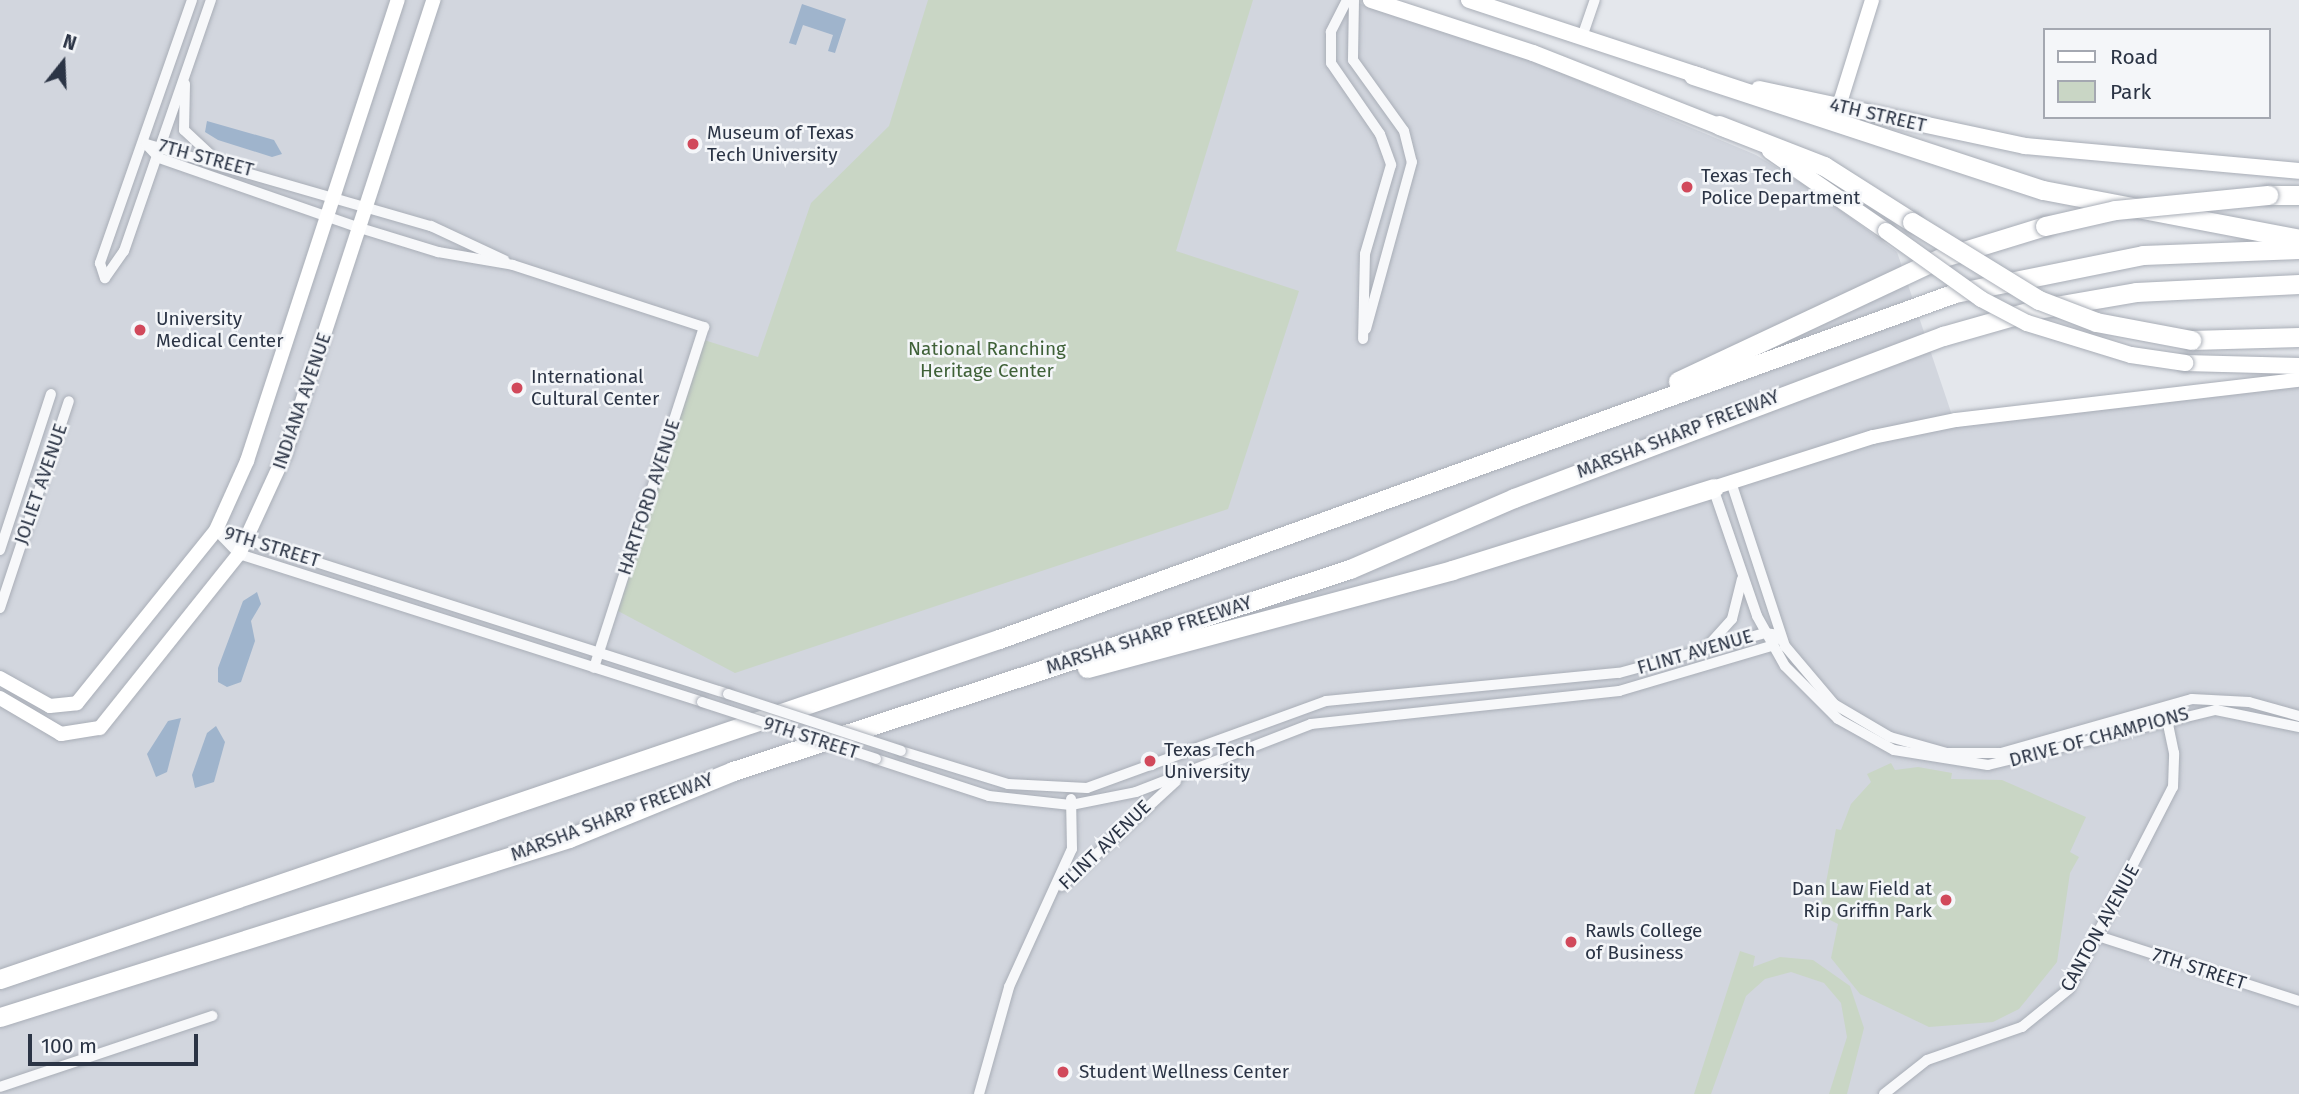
<!DOCTYPE html>
<html>
<head>
<meta charset="utf-8">
<style>
  body { margin:0 }
  #map { position:relative; width:2299px; height:1094px; overflow:hidden; background:#e4e7ec; font-family:"Fira Sans",sans-serif }
  div>[style] { position:absolute }
  .built>* { inset:0; background:#d2d6de }
  .green>* { inset:0; background:#c9d6c5 }
  .water>* { inset:0; background:#9fb4cc }
  .roads { filter:drop-shadow(0 0 2px #a9aeb7) drop-shadow(0 0 2px #a9aeb7) }
  .street>* { height:10px; margin:-5px; padding:0 5px; transform-origin:5px; border-radius:5px; background:#f7f8fa }
  .secondary>* { height:14px; margin:-7px; padding:0 7px; transform-origin:7px; border-radius:7px; background:#fff }
  .primary>* { height:16px; margin:-8px; padding:0 8px; transform-origin:8px; border-radius:8px; background:#fff }
  .highway>* { height:19px; margin:-9.5px; padding:0 9.5px; transform-origin:9.5px; border-radius:9.5px; background:#fff }
  .bridges { filter:drop-shadow(0 0 2px #a9aeb7) drop-shadow(0 0 2px #a9aeb7) }
  .street-bridge>* { height:10px; margin:-5px; padding:0 5px; transform-origin:5px; border-radius:5px; background:#f7f8fa }
  .primary-bridge>* { height:16px; margin:-8px; padding:0 8px; transform-origin:8px; border-radius:8px; background:#fff }
  .highway-bridge>* { height:19px; margin:-9.5px; padding:0 9.5px; transform-origin:9.5px; border-radius:9.5px; background:#fff }
  .dots>* { width:19px; height:19px; translate:-50% -50%; box-sizing:border-box; border:4px solid #f4f6f9; border-radius:50% }
  span { translate:-50% -50%; white-space:nowrap; text-align:center; line-height:1.15; -webkit-text-stroke:5px #f4f6f9; paint-order:stroke }
  .street-label { font-size:19px; color:#2b3445 }
  .poi-label { font-size:19px; color:#2b3445 }
  .left { translate:0 -50%; text-align:left }
  .right { translate:-100% -50%; text-align:right }
  .park-label { font-size:19px; color:#3f6138 }
  .legend { position:absolute; left:2043px; top:28px; width:228px; height:91px; box-sizing:border-box; background:#f4f6f9; border:2px solid #a4a8b1; margin:0; padding:9px 12px; list-style:none; font-size:21px; color:#2b3445 }
  .legend li { display:flex; align-items:center; gap:14px; height:35px }
  .legend b { width:35px; border:2px solid #a4a8b1 }
  .north { position:absolute; left:28px; top:28px; width:70px; height:70px; -webkit-text-stroke:5px #f4f6f9; paint-order:stroke; rotate:18deg; font-size:19px; font-weight:700; line-height:28px; text-align:center; color:#2b3445 }
  .north::after { content:''; display:block; margin:auto; width:24px; height:32px; background:#2b3445; clip-path:polygon(50% 0,100% 100%,50% 72%,0 100%) }
  .scale { position:absolute; left:28px; top:1034px; width:170px; height:32px; box-sizing:border-box; border:4px solid #2b3445; border-top:0; padding-left:9px; font-size:21px; line-height:24px; white-space:nowrap; color:#2b3445; -webkit-text-stroke:5px #f4f6f9; paint-order:stroke }
</style>
</head>
<body>
<div id="map">
  <div class="built">
    <i style="clip-path:polygon(0 0,1349px 0,1533px 61px,1756px 155px,1816px 192px,1897px 252px,1956px 427px,2299px 383px,2299px 1094px,0 1094px)"></i>
  </div>
  <div class="green">
    <i style="clip-path:polygon(928px 0,1253px 0,1176px 251px,1299px 291px,1228px 509px,735px 673px,618px 611px,704px 340px,758px 357px,811px 203px,889px 126px)"></i>
    <i style="clip-path:polygon(1891px 763px,1895px 770px,1918px 767px,1952px 773px,1951px 779px,2002px 780px,2086px 817px,2070px 852px,2079px 857px,2070px 873px,2057px 962px,2019px 1009px,1993px 1022px,1929px 1027px,1860px 994px,1831px 958px,1838px 924px,1820px 915px,1836px 829px,1841px 830px,1851px 804px,1871px 782px,1867px 774px)"></i>
    <i style="clip-path:polygon(1740px 951px,1755px 956px,1753px 967px,1780px 957px,1813px 960px,1850px 986px,1864px 1028px,1847px 1094px,1829px 1094px,1847px 1037px,1841px 1003px,1824px 983px,1791px 972px,1765px 979px,1746px 996px,1711px 1094px,1694px 1094px)"></i>
  </div>
  <div class="water">
    <i style="clip-path:polygon(802px 4px,846px 19px,835px 53px,828px 51px,833px 35px,803px 25px,796px 45px,789px 43px)"></i>
    <i style="clip-path:polygon(207px 121px,274px 140px,282px 154px,272px 157px,218px 140px,205px 132px)"></i>
    <i style="clip-path:polygon(257px 592px,261px 604px,251px 621px,255px 641px,241px 682px,227px 687px,218px 682px,218px 668px,243px 601px)"></i>
    <i style="clip-path:polygon(181px 718px,167px 772px,156px 777px,147px 754px,168px 721px)"></i>
    <i style="clip-path:polygon(216px 726px,225px 742px,214px 782px,195px 788px,192px 775px,207px 733px)"></i>
  </div>
  <div class="roads">
    <div class="street">
      <i style="left:192px;top:0;width:279px;rotate:109.3deg"></i>
      <i style="left:100px;top:263px;width:16px;rotate:72deg"></i>
      <i style="left:105px;top:278px;width:33px;rotate:-55deg"></i>
      <i style="left:124px;top:251px;width:266px;rotate:-70.9deg"></i>
      <i style="left:1347px;top:0;width:36px;rotate:117deg"></i>
      <i style="left:1331px;top:32px;width:31px;rotate:90deg"></i>
      <i style="left:1331px;top:63px;width:86px;rotate:55.4deg"></i>
      <i style="left:1380px;top:134px;width:33px;rotate:70deg"></i>
      <i style="left:1391px;top:165px;width:93px;rotate:106.3deg"></i>
      <i style="left:1365px;top:254px;width:85px;rotate:91.3deg"></i>
      <i style="left:1354px;top:0;width:60px;rotate:91deg"></i>
      <i style="left:1353px;top:60px;width:87px;rotate:54.3deg"></i>
      <i style="left:1404px;top:131px;width:32px;rotate:76deg"></i>
      <i style="left:1412px;top:162px;width:173px;rotate:105.4deg"></i>
      <i style="left:1582px;top:37px;width:39px;rotate:-71deg"></i>
      <i style="left:185px;top:84px;width:46px;rotate:91.2deg"></i>
      <i style="left:184px;top:130px;width:34px;rotate:43deg"></i>
      <i style="left:146px;top:144px;width:19px;rotate:47deg"></i>
      <i style="left:159px;top:158px;width:213px;rotate:19.2deg"></i>
      <i style="left:360px;top:228px;width:82px;rotate:17.1deg"></i>
      <i style="left:438px;top:252px;width:76px;rotate:9.8deg"></i>
      <i style="left:513px;top:265px;width:201px;rotate:18deg"></i>
      <i style="left:704px;top:327px;width:358px;rotate:107.9deg"></i>
      <i style="left:146px;top:144px;width:297px;rotate:16.1deg"></i>
      <i style="left:431px;top:226px;width:81px;rotate:25deg"></i>
      <i style="left:1731px;top:482px;width:173px;rotate:71.8deg"></i>
      <i style="left:1785px;top:646px;width:76px;rotate:49.8deg"></i>
      <i style="left:1834px;top:704px;width:65px;rotate:30.5deg"></i>
      <i style="left:1890px;top:737px;width:59px;rotate:15.7deg"></i>
      <i style="left:1947px;top:753px;width:54px"></i>
      <i style="left:2001px;top:753px;width:198px;rotate:-15.8deg"></i>
      <i style="left:2192px;top:699px;width:57px;rotate:3deg"></i>
      <i style="left:2249px;top:702px;width:52px;rotate:15.6deg"></i>
      <i style="left:1713px;top:488px;width:135px;rotate:71deg"></i>
      <i style="left:1757px;top:616px;width:57px;rotate:60.8deg"></i>
      <i style="left:1785px;top:666px;width:75px;rotate:45deg"></i>
      <i style="left:1838px;top:719px;width:64px;rotate:29deg"></i>
      <i style="left:1894px;top:750px;width:95px;rotate:9.1deg"></i>
      <i style="left:1988px;top:765px;width:235px;rotate:-13.6deg"></i>
      <i style="left:2216px;top:710px;width:85px;rotate:11.6deg"></i>
      <i style="left:216px;top:530px;width:538px;rotate:17.76deg"></i>
      <i style="left:216px;top:530px;width:33px;rotate:46deg"></i>
      <i style="left:239px;top:554px;width:486px;rotate:17.7deg"></i>
      <i style="left:0;top:550px;width:164px;rotate:-71.9deg"></i>
      <i style="left:0;top:608px;width:218px;rotate:-71.6deg"></i>
      <i style="left:1706px;top:648px;width:39px;rotate:-48deg"></i>
      <i style="left:1732px;top:619px;width:41px;rotate:-76deg"></i>
      <i style="left:901px;top:751px;width:112px;rotate:17.1deg"></i>
      <i style="left:1008px;top:784px;width:79px;rotate:2.9deg"></i>
      <i style="left:1087px;top:788px;width:254px;rotate:-20deg"></i>
      <i style="left:1326px;top:701px;width:294px;rotate:-5.5deg"></i>
      <i style="left:1619px;top:673px;width:151px;rotate:-15.3deg"></i>
      <i style="left:1765px;top:633px;width:14px;rotate:8deg"></i>
      <i style="left:876px;top:759px;width:119px;rotate:18.1deg"></i>
      <i style="left:989px;top:796px;width:82px;rotate:6.3deg"></i>
      <i style="left:1071px;top:805px;width:66px;rotate:-11.3deg"></i>
      <i style="left:1136px;top:792px;width:188px;rotate:-21.2deg"></i>
      <i style="left:1311px;top:724px;width:310px;rotate:-6.1deg"></i>
      <i style="left:1619px;top:691px;width:159px;rotate:-16.5deg"></i>
      <i style="left:1771px;top:646px;width:14px;rotate:-54deg"></i>
      <i style="left:1062px;top:886px;width:155px;rotate:-42.6deg"></i>
      <i style="left:2098px;top:936px;width:211px;rotate:17.9deg"></i>
      <i style="left:0;top:1087px;width:224px;rotate:-18.5deg"></i>
      <i style="left:979px;top:1094px;width:111px;rotate:-74.3deg"></i>
      <i style="left:1009px;top:987px;width:152px;rotate:-65.5deg"></i>
      <i style="left:1072px;top:849px;width:50px;rotate:-91.1deg"></i>
      <i style="left:1884px;top:1094px;width:55px;rotate:-38.3deg"></i>
      <i style="left:1927px;top:1060px;width:101px;rotate:-19.2deg"></i>
      <i style="left:2022px;top:1027px;width:60px;rotate:-39deg"></i>
      <i style="left:2069px;top:989px;width:227px;rotate:-62.8deg"></i>
      <i style="left:2173px;top:787px;width:34px;rotate:-88deg"></i>
      <i style="left:2174px;top:753px;width:44px;rotate:-101.8deg"></i>
    </div>
    <div class="secondary">
      <i style="left:1839px;top:106px;width:111px;rotate:-72.7deg"></i>
      <i style="left:1713px;top:488px;width:168px;rotate:-17.7deg"></i>
      <i style="left:1873px;top:437px;width:85px;rotate:-11.6deg"></i>
      <i style="left:1956px;top:420px;width:345px;rotate:-6.7deg"></i>
      <i style="left:0;top:678px;width:57px;rotate:29.2deg"></i>
      <i style="left:50px;top:706px;width:27px;rotate:-6deg"></i>
      <i style="left:77px;top:703px;width:222px;rotate:-51.2deg"></i>
      <i style="left:216px;top:530px;width:76px;rotate:-65.8deg"></i>
      <i style="left:247px;top:461px;width:485px;rotate:-71.9deg"></i>
      <i style="left:0;top:698px;width:71px;rotate:30.5deg"></i>
      <i style="left:61px;top:734px;width:39px;rotate:-9deg"></i>
      <i style="left:100px;top:728px;width:223px;rotate:-51.4deg"></i>
      <i style="left:239px;top:554px;width:110px;rotate:-65.3deg"></i>
      <i style="left:285px;top:454px;width:478px;rotate:-71.9deg"></i>
    </div>
    <div class="primary">
      <i style="left:1371px;top:0;width:170px;rotate:18.1deg"></i>
      <i style="left:1533px;top:53px;width:210px;rotate:21.5deg"></i>
      <i style="left:1469px;top:0;width:246px;rotate:18.2deg"></i>
      <i style="left:1759px;top:89px;width:272px;rotate:12.1deg"></i>
      <i style="left:2025px;top:146px;width:275px;rotate:5.2deg"></i>
      <i style="left:1770px;top:151px;width:141px;rotate:34.6deg"></i>
      <i style="left:2185px;top:363px;width:114px;rotate:1.5deg"></i>
    </div>
    <div class="highway">
      <i style="left:1693px;top:75px;width:368px;rotate:18.2deg"></i>
      <i style="left:2043px;top:190px;width:261px;rotate:10.8deg"></i>
      <i style="left:1719px;top:125px;width:113px;rotate:21.3deg"></i>
      <i style="left:1824px;top:166px;width:104px;rotate:32.5deg"></i>
      <i style="left:2268px;top:195px;width:31px"></i>
      <i style="left:2191px;top:340px;width:108px;rotate:-1.6deg"></i>
      <i style="left:1678px;top:381px;width:290px;rotate:-25.1deg"></i>
      <i style="left:1941px;top:258px;width:109px;rotate:-17.1deg"></i>
      <i style="left:1087px;top:668px;width:378px;rotate:-15deg"></i>
      <i style="left:1452px;top:570px;width:274px;rotate:-17.4deg"></i>
      <i style="left:0;top:979px;width:1055px;rotate:-18.8deg"></i>
      <i style="left:999px;top:639px;width:1017px;rotate:-19.9deg"></i>
      <i style="left:1955px;top:293px;width:192px;rotate:-11.4deg"></i>
      <i style="left:2143px;top:255px;width:156px;rotate:-2.2deg"></i>
      <i style="left:0;top:1017px;width:596px;rotate:-17.46deg"></i>
      <i style="left:569px;top:838px;width:177px;rotate:-22.2deg"></i>
      <i style="left:733px;top:771px;width:649px;rotate:-18.13deg"></i>
      <i style="left:1350px;top:569px;width:179px;rotate:-23.4deg"></i>
      <i style="left:1514px;top:498px;width:459px;rotate:-20.7deg"></i>
      <i style="left:1943px;top:336px;width:99px;rotate:-15.9deg"></i>
      <i style="left:2038px;top:309px;width:99px;rotate:-9.8deg"></i>
      <i style="left:2136px;top:292px;width:163px;rotate:-2.8deg"></i>
    </div>
  </div>
  <div class="bridges">
    <div class="street-bridge">
      <i style="left:728px;top:694px;width:182px;rotate:18.2deg"></i>
      <i style="left:702px;top:702px;width:183px;rotate:18.1deg"></i>
    </div>
    <div class="primary-bridge">
      <i style="left:1886px;top:231px;width:117px;rotate:35.6deg"></i>
      <i style="left:1981px;top:299px;width:52px;rotate:27.6deg"></i>
      <i style="left:2027px;top:323px;width:109px;rotate:17.1deg"></i>
      <i style="left:2131px;top:355px;width:55px;rotate:8.4deg"></i>
    </div>
    <div class="highway-bridge">
      <i style="left:1912px;top:222px;width:149px;rotate:31.6deg"></i>
      <i style="left:2039px;top:300px;width:61px;rotate:21.1deg"></i>
      <i style="left:2096px;top:322px;width:97px;rotate:10.7deg"></i>
      <i style="left:2045px;top:226px;width:72px;rotate:-12.9deg"></i>
      <i style="left:2115px;top:210px;width:154px;rotate:-5.6deg"></i>
    </div>
  </div>
  <div class="dots">
    <i style="left:693px;top:144px;background:#d1495b"></i>
    <i style="left:1687px;top:187px;background:#d1495b"></i>
    <i style="left:140px;top:330px;background:#d1495b"></i>
    <i style="left:517px;top:388px;background:#d1495b"></i>
    <i style="left:1150px;top:761px;background:#d1495b"></i>
    <i style="left:1946px;top:900px;background:#d1495b"></i>
    <i style="left:1571px;top:942px;background:#d1495b"></i>
    <i style="left:1063px;top:1072px;background:#d1495b"></i>
  </div>
  <div class="street-label">
    <span style="left:1878px;top:115px;rotate:13deg">4TH STREET</span>
    <span style="left:206px;top:158px;rotate:15deg">7TH STREET</span>
    <span style="left:302px;top:401px;rotate:-71deg">INDIANA AVENUE</span>
    <span style="left:1678px;top:434px;rotate:-21deg">MARSHA SHARP FREEWAY</span>
    <span style="left:41px;top:484px;rotate:-71deg">JOLIET AVENUE</span>
    <span style="left:649px;top:497px;rotate:-72deg">HARTFORD AVENUE</span>
    <span style="left:272px;top:547px;rotate:17deg">9TH STREET</span>
    <span style="left:1149px;top:635px;rotate:-18deg">MARSHA SHARP FREEWAY</span>
    <span style="left:1695px;top:652px;rotate:-16deg">FLINT AVENUE</span>
    <span style="left:2099px;top:737px;rotate:-15deg">DRIVE OF CHAMPIONS</span>
    <span style="left:811px;top:738px;rotate:18deg">9TH STREET</span>
    <span style="left:612px;top:817px;rotate:-21deg">MARSHA SHARP FREEWAY</span>
    <span style="left:1105px;top:845px;rotate:-44deg">FLINT AVENUE</span>
    <span style="left:2100px;top:928px;rotate:-61deg">CANTON AVENUE</span>
    <span style="left:2199px;top:969px;rotate:18deg">7TH STREET</span>
  </div>
  <div class="poi-label">
    <span class="left" style="left:707px;top:144px">Museum of Texas<br>Tech University</span>
    <span class="left" style="left:1701px;top:187px">Texas Tech<br>Police Department</span>
    <span class="left" style="left:156px;top:330px">University<br>Medical Center</span>
    <span class="left" style="left:531px;top:388px">International<br>Cultural Center</span>
    <span class="left" style="left:1164px;top:761px">Texas Tech<br>University</span>
    <span class="right" style="left:1932px;top:900px">Dan Law Field at<br>Rip Griffin Park</span>
    <span class="left" style="left:1585px;top:942px">Rawls College<br>of Business</span>
    <span class="left" style="left:1079px;top:1072px">Student Wellness Center</span>
  </div>
  <div class="park-label">
    <span style="left:987px;top:360px">National Ranching<br>Heritage Center</span>
  </div>
  <ul class="legend">
  <li><b style="height:9px;background:#fff"></b>Road</li>
  <li><b style="height:19px;background:#c9d6c5"></b>Park</li>
  </ul>
  <div class="north">N</div>
  <div class="scale">100 m</div>
</div>
</body>
</html>
